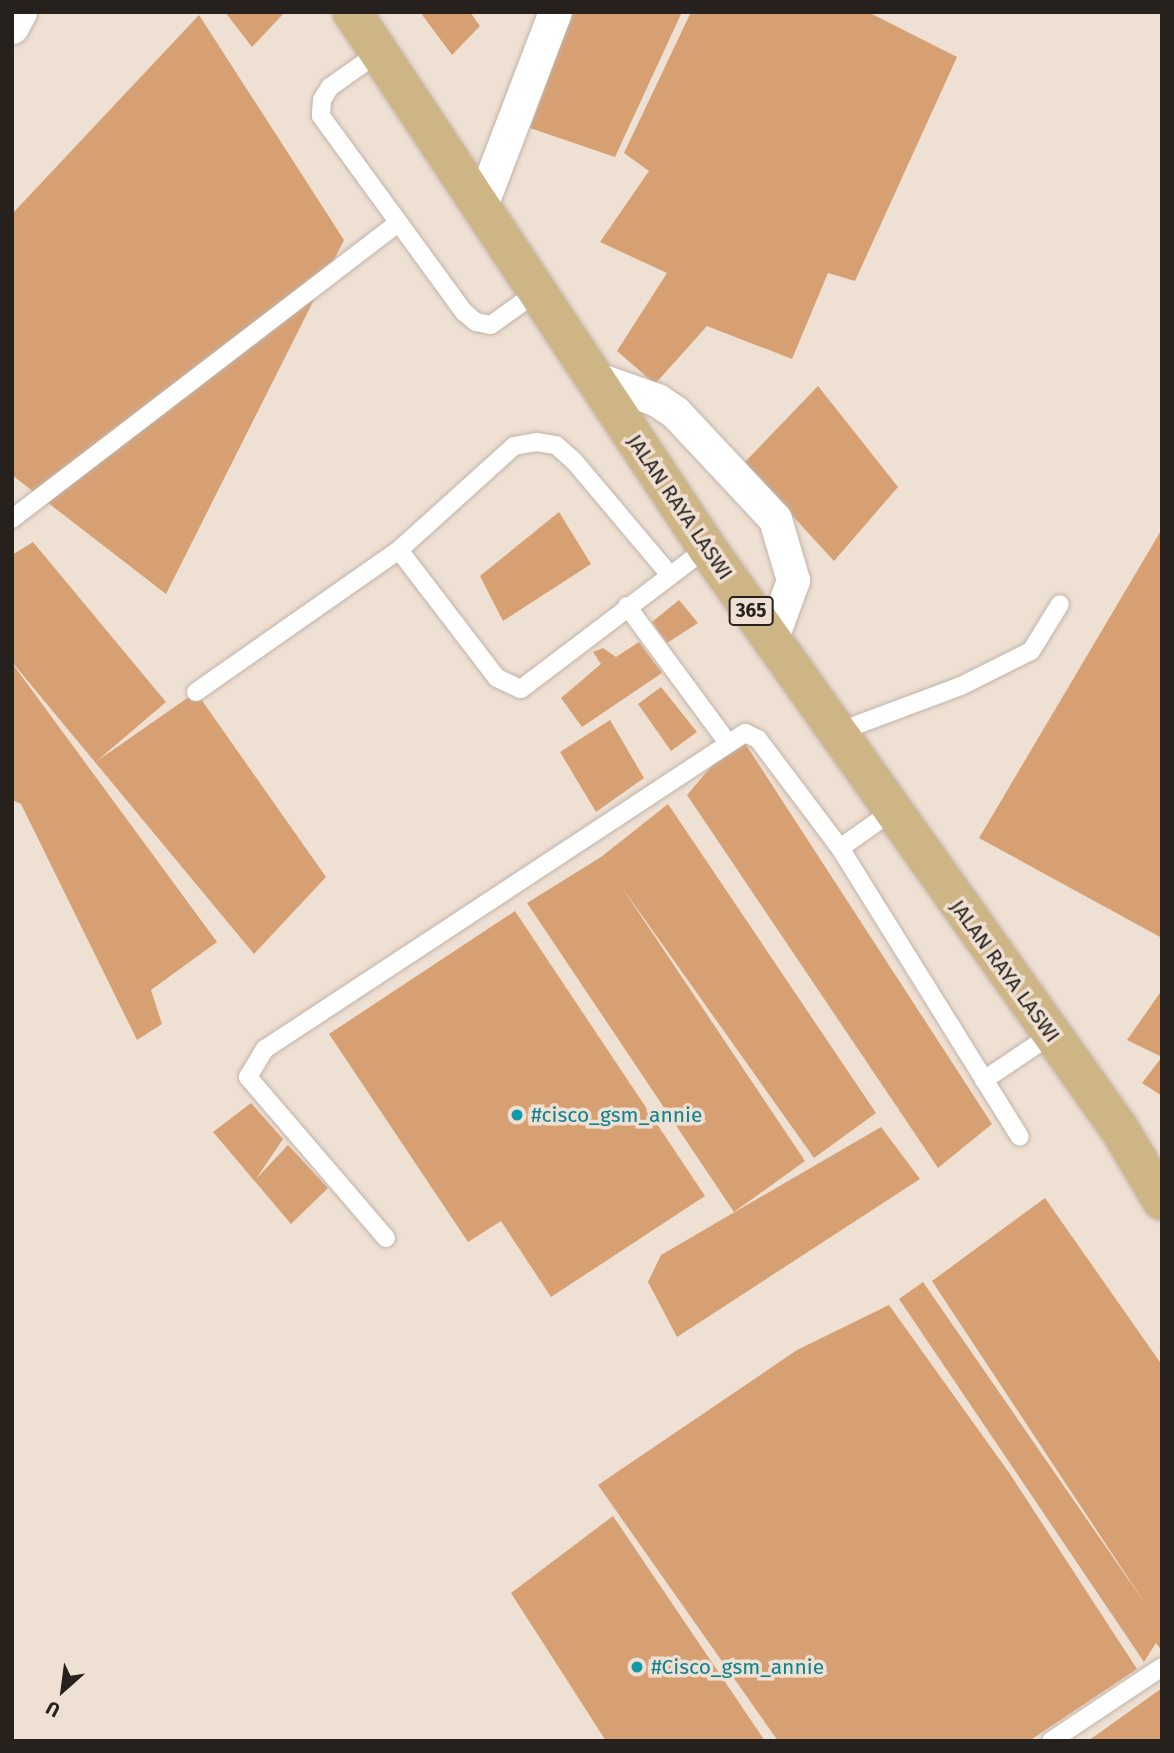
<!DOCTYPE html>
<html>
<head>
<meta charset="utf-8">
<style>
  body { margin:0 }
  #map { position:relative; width:1174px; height:1753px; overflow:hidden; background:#efe0d4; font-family:"Fira Sans",sans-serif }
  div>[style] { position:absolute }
  .building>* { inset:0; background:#d7a073 }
  .roads { filter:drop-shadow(0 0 2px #c2b3a8) drop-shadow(0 0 2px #c2b3a8) }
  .lane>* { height:18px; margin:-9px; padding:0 9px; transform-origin:9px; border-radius:9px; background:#fff }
  .street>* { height:33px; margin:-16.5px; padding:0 16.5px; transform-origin:16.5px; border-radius:16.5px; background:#fff }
  .primary>* { height:38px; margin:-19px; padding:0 19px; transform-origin:19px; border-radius:19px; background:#ceb585 }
  .dots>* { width:19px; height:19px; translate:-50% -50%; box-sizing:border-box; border:4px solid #efe0d4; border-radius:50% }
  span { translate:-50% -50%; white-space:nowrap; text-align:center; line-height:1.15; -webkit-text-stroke:7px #efe0d4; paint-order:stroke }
  .shield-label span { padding:2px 5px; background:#efe0d4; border:2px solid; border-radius:5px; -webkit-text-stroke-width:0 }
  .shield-label { font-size:19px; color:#26211c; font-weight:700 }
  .street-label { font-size:21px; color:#26211c }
  .culture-label { font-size:21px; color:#0d838f }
  .left { translate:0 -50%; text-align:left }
  .frame { position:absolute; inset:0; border:14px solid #26211c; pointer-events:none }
  .north { position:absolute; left:28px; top:1655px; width:70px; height:70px; -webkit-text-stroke:5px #efe0d4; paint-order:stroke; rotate:208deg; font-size:19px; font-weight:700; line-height:28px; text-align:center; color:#26211c }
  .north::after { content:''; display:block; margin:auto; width:24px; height:32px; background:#26211c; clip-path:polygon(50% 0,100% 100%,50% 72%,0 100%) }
</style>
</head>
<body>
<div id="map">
  <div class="building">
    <i style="clip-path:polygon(225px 12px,285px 12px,252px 47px)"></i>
    <i style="clip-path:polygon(420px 12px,470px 12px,480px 26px,452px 55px)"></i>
    <i style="clip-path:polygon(572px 12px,682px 12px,615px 157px,530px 128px)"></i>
    <i style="clip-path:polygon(691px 12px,868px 12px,957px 57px,855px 281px,828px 273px,792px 359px,707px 326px,655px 384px,617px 351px,667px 273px,600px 242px,649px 171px,624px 153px)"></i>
    <i style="clip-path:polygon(199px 15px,344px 240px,166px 594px,12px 475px,12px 214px)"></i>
    <i style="clip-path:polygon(818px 386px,898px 487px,834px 561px,744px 463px)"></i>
    <i style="clip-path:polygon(559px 512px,591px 564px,503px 621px,480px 576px)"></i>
    <i style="clip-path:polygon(1162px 529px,1162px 938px,979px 838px)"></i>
    <i style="clip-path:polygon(33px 542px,166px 702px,97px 761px,196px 692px,326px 877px,254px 954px,12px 662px,12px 555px)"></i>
    <i style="clip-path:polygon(679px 600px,698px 623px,667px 643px,652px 622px)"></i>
    <i style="clip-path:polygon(639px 642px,662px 673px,582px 727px,561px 698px,601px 664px,593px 652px,603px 648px,616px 657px)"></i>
    <i style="clip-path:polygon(12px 663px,217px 942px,151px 990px,162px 1024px,137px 1040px,21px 804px,12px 800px)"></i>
    <i style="clip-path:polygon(661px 687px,697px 732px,671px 751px,638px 704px)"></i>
    <i style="clip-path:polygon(610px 720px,644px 778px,596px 812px,560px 752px)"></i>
    <i style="clip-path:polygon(739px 734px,992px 1124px,938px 1168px,687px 795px)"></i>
    <i style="clip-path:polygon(668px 804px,876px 1113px,814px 1158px,621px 886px,805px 1161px,734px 1212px,527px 903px,601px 857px)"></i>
    <i style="clip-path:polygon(515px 911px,705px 1196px,551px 1297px,501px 1221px,468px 1242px,329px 1034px)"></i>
    <i style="clip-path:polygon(1162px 990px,1162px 1057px,1127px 1040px)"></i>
    <i style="clip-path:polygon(1162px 1057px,1162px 1096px,1142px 1083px)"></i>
    <i style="clip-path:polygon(251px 1103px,283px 1139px,256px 1179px,288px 1145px,328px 1188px,291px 1224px,213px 1132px)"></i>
    <i style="clip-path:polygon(881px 1127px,920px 1179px,677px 1337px,648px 1282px,661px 1255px)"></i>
    <i style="clip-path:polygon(1045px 1198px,1162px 1365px,1162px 1651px,1156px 1643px,1144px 1662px,899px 1299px,923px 1282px,1146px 1605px,932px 1281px)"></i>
    <i style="clip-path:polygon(889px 1305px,1010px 1474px,1137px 1669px,1029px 1741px,778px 1741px,598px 1485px,797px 1350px)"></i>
    <i style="clip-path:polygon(613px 1516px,765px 1741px,606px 1741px,511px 1593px)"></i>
    <i style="clip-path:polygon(1162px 1688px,1162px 1741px,1088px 1741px)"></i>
  </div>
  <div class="roads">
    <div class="lane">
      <i style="left:378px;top:53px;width:59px;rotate:144.7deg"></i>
      <i style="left:330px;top:87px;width:15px;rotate:122deg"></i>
      <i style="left:322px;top:100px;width:16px;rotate:94deg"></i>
      <i style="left:321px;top:116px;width:243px;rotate:53.9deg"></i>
      <i style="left:464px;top:312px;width:16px;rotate:40deg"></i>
      <i style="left:476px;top:322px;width:15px;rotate:11deg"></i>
      <i style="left:491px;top:325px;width:57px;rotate:-35.7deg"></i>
      <i style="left:12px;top:519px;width:485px;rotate:-37.5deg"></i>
      <i style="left:399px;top:550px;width:161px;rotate:52.6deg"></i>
      <i style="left:497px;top:678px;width:26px;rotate:25deg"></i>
      <i style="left:521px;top:689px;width:233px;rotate:-37.2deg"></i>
      <i style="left:627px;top:606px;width:170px;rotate:53.6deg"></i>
      <i style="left:196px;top:692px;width:248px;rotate:-35deg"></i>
      <i style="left:399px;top:550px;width:155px;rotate:-42.1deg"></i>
      <i style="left:514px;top:446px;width:22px;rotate:-10deg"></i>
      <i style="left:536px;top:442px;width:20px;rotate:9deg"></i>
      <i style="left:556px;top:445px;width:24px;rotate:42deg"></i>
      <i style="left:574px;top:461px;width:149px;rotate:49.9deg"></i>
      <i style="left:835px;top:733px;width:134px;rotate:-20.5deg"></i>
      <i style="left:961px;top:686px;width:78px;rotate:-26.6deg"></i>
      <i style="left:1031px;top:651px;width:55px;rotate:-58.3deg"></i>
      <i style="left:840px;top:848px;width:62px;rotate:-35.2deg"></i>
      <i style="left:984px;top:1080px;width:81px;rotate:-33.9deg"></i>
      <i style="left:386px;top:1238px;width:212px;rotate:-130.6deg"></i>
      <i style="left:248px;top:1077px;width:33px;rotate:-59deg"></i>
      <i style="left:265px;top:1049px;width:575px;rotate:-33.36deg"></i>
      <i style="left:745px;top:733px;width:14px;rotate:25deg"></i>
      <i style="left:758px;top:739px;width:136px;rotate:53deg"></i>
      <i style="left:840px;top:848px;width:340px;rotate:58.1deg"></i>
      <i style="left:1051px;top:1741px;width:133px;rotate:-33.7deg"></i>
    </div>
    <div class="street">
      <i style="left:12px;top:27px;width:17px;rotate:-62deg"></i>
      <i style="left:480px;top:208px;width:210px;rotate:-69.1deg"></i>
      <i style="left:595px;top:378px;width:66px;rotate:19.5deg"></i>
      <i style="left:657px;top:400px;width:22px;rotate:34deg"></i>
      <i style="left:675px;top:412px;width:146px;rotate:46.9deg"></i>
      <i style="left:775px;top:519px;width:64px;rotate:73.6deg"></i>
      <i style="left:793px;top:580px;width:64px;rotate:110.1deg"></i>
    </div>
    <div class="primary">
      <i style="left:352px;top:12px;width:643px;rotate:56.48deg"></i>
      <i style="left:707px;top:548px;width:714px;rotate:54.64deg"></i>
      <i style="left:1120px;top:1130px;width:82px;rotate:59.4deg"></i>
    </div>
  </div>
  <div class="dots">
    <i style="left:517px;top:1115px;background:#0f9aa8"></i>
    <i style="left:637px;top:1667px;background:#0f9aa8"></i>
  </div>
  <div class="shield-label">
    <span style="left:751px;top:611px">365</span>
  </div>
  <div class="street-label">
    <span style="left:680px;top:507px;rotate:56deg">JALAN RAYA LASWI</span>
    <span style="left:1005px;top:971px;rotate:54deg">JALAN RAYA LASWI</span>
  </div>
  <div class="culture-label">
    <span class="left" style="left:531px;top:1115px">#cisco_gsm_annie</span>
    <span class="left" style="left:651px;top:1667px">#Cisco_gsm_annie</span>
  </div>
  <div class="frame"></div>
  <div class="north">U</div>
</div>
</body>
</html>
